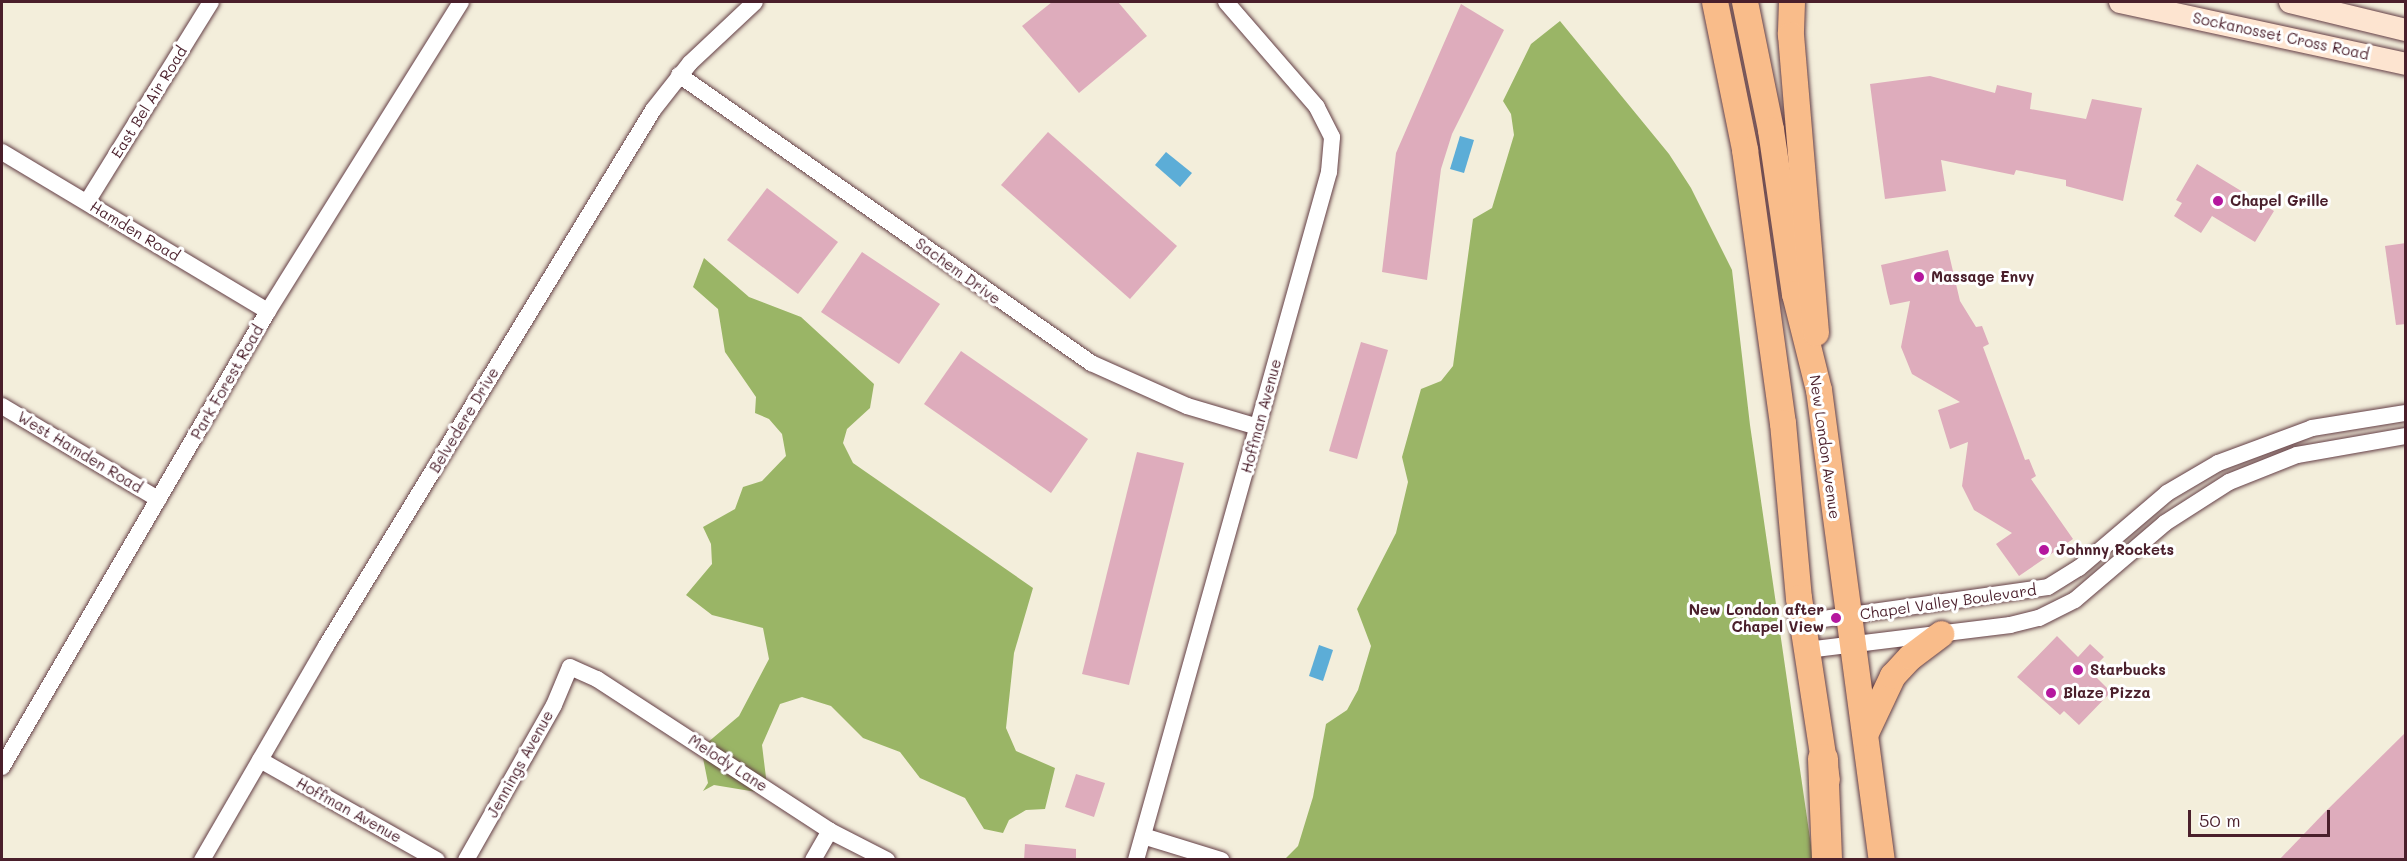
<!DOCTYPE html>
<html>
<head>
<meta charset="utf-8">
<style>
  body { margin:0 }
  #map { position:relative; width:2407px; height:861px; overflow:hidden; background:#f3eedb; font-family:Mali,sans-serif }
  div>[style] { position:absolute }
  .forest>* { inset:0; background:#9ab566 }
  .water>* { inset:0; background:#5cadd7 }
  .building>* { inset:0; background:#deacbc }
  .roads { filter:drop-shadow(0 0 2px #633e45) drop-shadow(0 0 2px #633e45) }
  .street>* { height:16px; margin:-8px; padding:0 8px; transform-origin:8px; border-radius:8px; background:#fff }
  .secondary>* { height:22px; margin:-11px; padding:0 11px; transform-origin:11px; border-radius:11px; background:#fde4d0 }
  .primary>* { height:26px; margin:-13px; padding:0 13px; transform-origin:13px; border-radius:13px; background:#f9bc8a }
  .highway>* { height:30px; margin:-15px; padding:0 15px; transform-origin:15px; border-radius:15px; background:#f9bc8a }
  .dots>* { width:16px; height:16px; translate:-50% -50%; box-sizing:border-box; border:3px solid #fff; border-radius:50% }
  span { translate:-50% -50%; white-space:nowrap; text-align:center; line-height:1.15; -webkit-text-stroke:6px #fff; paint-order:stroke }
  .street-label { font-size:15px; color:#4a1f2b }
  .poi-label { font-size:15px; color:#4a1f2b; font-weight:700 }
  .left { translate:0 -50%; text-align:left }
  .right { translate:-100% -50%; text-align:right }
  .frame { position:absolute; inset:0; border:3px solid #4a1f2b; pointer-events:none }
  .scale { position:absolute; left:2188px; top:810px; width:142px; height:27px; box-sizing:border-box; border:3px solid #4a1f2b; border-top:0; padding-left:8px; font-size:18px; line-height:21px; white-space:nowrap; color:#4a1f2b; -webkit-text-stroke:4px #fff; paint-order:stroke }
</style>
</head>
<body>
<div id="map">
  <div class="forest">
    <i style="clip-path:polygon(1560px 21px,1669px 154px,1691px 188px,1732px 270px,1750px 425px,1813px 859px,1284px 860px,1298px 846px,1313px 797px,1326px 724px,1347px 710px,1358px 690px,1371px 646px,1357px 609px,1396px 533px,1408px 482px,1402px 457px,1421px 389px,1441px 381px,1453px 366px,1473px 219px,1492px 208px,1514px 135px,1511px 114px,1503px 101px,1531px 44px)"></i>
    <i style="clip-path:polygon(704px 258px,749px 297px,801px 317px,874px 384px,870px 408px,847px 429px,843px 443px,853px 463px,1033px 588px,1014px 653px,1006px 728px,1016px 751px,1055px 768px,1045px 809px,1026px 810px,1009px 820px,1003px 833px,984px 829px,965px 798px,920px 778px,900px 752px,863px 738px,831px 706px,802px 697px,780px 704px,762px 745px,768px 794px,714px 785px,703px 791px,708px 783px,701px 748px,739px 716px,769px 659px,763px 628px,712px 615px,686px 595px,712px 564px,711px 544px,703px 527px,735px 509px,743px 487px,762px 481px,786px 456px,782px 434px,769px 419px,755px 413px,756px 397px,725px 352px,718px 309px,693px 287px)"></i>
  </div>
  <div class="water">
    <i style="clip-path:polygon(1460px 136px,1474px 140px,1464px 173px,1450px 169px)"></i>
    <i style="clip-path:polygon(1166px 152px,1192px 173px,1180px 187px,1155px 165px)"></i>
    <i style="clip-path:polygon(1319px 645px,1333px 650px,1323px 681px,1309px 676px)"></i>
  </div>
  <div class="building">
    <i style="clip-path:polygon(1052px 2px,1118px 2px,1147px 36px,1079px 93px,1022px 26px)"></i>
    <i style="clip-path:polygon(1461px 4px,1504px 30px,1452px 134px,1441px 169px,1427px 280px,1382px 272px,1396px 153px)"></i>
    <i style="clip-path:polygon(1930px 76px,1995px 93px,1997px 85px,2032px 93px,2030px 109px,2086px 119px,2092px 99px,2142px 108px,2123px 201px,2066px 186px,2066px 180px,2016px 170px,2014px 175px,1941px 160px,1946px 191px,1885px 199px,1870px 84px)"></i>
    <i style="clip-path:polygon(1048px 132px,1177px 246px,1130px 299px,1001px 185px)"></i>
    <i style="clip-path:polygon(2197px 164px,2274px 211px,2255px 242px,2212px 216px,2201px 233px,2174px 216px,2182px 203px,2176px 200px)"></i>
    <i style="clip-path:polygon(767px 188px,838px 242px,798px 294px,727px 240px)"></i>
    <i style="clip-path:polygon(2406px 243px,2406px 324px,2396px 325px,2385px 246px)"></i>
    <i style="clip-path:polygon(1948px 250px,1960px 301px,1976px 327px,1982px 326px,1989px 344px,1983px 347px,2025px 460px,2029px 459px,2036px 476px,2031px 479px,2073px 539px,2019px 576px,1996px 544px,2012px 533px,1974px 510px,1962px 486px,1968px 442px,1950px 449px,1938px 410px,1960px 402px,1912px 374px,1901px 347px,1910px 301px,1890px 305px,1887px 293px,1881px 265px)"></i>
    <i style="clip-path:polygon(862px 252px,940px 304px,899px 364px,821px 312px)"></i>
    <i style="clip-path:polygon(1361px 342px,1388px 350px,1357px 459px,1329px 451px)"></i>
    <i style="clip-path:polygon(961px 351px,1088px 439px,1051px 493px,924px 404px)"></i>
    <i style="clip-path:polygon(1137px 452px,1184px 463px,1129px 685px,1082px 674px)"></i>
    <i style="clip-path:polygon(2057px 636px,2078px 657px,2090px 644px,2104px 657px,2090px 671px,2111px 692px,2079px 725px,2064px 711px,2060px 715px,2017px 677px)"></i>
    <i style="clip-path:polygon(2406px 732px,2406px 860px,2279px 860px,2325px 812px)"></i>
    <i style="clip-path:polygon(1076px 774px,1105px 783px,1094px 817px,1065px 807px)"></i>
    <i style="clip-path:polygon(1025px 844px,1076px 849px,1076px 860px,1024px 860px)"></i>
  </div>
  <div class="roads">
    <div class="street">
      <i style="left:679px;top:75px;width:503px;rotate:34.95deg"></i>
      <i style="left:1091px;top:363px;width:105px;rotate:24.1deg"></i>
      <i style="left:1187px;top:406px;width:74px;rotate:16.5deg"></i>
      <i style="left:2px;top:152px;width:310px;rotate:30.9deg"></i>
      <i style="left:87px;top:202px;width:235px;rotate:-58.2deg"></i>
      <i style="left:2px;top:406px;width:182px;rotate:30.8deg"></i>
      <i style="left:1802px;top:622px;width:248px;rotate:-8.1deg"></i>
      <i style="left:2048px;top:587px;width:36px;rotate:-32deg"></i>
      <i style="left:2079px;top:568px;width:116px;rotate:-40.4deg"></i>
      <i style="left:2167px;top:493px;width:59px;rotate:-30.5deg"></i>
      <i style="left:2218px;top:463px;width:100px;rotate:-20.4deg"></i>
      <i style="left:2312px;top:428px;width:95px;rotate:-9.1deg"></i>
      <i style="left:1807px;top:650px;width:205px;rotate:-7deg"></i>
      <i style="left:2010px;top:625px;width:30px;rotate:-14deg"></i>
      <i style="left:2039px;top:618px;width:40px;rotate:-26.6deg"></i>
      <i style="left:2075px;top:600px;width:118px;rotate:-40.5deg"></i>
      <i style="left:2165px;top:523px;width:76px;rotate:-32.6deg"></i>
      <i style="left:2229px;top:482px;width:73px;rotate:-21.7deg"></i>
      <i style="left:2297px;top:455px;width:111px;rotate:-9.9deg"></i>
      <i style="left:260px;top:760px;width:203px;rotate:29.5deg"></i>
      <i style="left:2px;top:767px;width:528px;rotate:-59.74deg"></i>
      <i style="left:268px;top:311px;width:364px;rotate:-58deg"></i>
      <i style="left:1143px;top:836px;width:82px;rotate:17.1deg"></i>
      <i style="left:202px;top:860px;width:247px;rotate:-59.9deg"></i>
      <i style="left:326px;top:646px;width:628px;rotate:-58.61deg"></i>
      <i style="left:653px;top:110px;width:60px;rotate:-51.8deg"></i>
      <i style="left:690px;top:63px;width:89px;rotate:-43.2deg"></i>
      <i style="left:466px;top:860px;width:178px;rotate:-60.4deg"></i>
      <i style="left:554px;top:705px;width:41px;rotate:-67.2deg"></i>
      <i style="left:570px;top:667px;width:30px;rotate:24deg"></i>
      <i style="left:597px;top:679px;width:278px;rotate:33.1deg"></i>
      <i style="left:830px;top:831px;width:64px;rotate:27deg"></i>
      <i style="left:813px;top:860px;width:34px;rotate:-60deg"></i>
      <i style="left:1136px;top:860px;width:715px;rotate:-74.33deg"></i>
      <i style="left:1329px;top:172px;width:35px;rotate:-85deg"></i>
      <i style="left:1332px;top:137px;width:34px;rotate:-117deg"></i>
      <i style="left:1317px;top:107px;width:139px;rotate:-130.9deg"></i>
    </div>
    <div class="secondary">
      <i style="left:2120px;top:2px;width:293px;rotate:12.2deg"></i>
      <i style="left:2290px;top:2px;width:119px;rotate:13.6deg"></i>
    </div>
    <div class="primary">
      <i style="left:1715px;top:2px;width:151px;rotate:78.5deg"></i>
      <i style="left:1745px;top:150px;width:276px;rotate:82.1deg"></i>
      <i style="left:1783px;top:423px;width:176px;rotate:84.8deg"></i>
      <i style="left:1799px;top:598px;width:184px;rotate:81.3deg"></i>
      <i style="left:1745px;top:2px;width:131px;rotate:78.5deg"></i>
      <i style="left:1771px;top:130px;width:166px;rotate:81.7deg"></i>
      <i style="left:1795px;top:294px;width:99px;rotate:76deg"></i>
      <i style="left:1819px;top:390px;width:474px;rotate:82.4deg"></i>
      <i style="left:1792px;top:2px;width:33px;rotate:92deg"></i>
      <i style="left:1791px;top:35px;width:299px;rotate:85.2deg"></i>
      <i style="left:1866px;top:733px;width:63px;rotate:-64.7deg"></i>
      <i style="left:1893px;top:676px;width:26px;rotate:-47deg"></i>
      <i style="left:1911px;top:657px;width:38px;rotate:-37deg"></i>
    </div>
    <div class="highway">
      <i style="left:1823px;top:759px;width:101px;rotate:87.7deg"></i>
    </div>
  </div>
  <div class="dots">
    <i style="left:2218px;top:201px;background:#b5179e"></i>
    <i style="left:1919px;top:277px;background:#b5179e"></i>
    <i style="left:2044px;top:550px;background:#b5179e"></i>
    <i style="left:1836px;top:618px;background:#b5179e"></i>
    <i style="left:2078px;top:670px;background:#b5179e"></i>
    <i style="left:2051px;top:693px;background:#b5179e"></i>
  </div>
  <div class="street-label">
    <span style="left:2281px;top:36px;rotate:12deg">Sockanosset Cross Road</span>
    <span style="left:149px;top:102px;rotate:-58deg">East Bel Air Road</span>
    <span style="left:135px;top:231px;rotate:31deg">Hamden Road</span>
    <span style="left:958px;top:271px;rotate:36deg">Sachem Drive</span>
    <span style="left:227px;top:382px;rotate:-60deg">Park Forest Road</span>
    <span style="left:1261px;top:416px;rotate:-75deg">Hoffman Avenue</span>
    <span style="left:464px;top:420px;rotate:-59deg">Belvedere Drive</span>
    <span style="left:1825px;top:447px;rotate:82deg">New London Avenue</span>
    <span style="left:80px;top:452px;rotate:31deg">West Hamden Road</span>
    <span style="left:1948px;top:602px;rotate:-8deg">Chapel Valley Boulevard</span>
    <span style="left:728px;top:763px;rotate:33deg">Melody Lane</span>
    <span style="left:520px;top:764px;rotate:-61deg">Jennings Avenue</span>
    <span style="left:349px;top:810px;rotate:29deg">Hoffman Avenue</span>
  </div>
  <div class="poi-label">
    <span class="left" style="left:2230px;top:201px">Chapel Grille</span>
    <span class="left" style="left:1931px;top:277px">Massage Envy</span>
    <span class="left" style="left:2056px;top:550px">Johnny Rockets</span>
    <span class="right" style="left:1824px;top:618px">New London after<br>Chapel View</span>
    <span class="left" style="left:2090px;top:670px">Starbucks</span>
    <span class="left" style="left:2063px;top:693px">Blaze Pizza</span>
  </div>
  <div class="frame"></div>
  <div class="scale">50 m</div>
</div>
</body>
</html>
